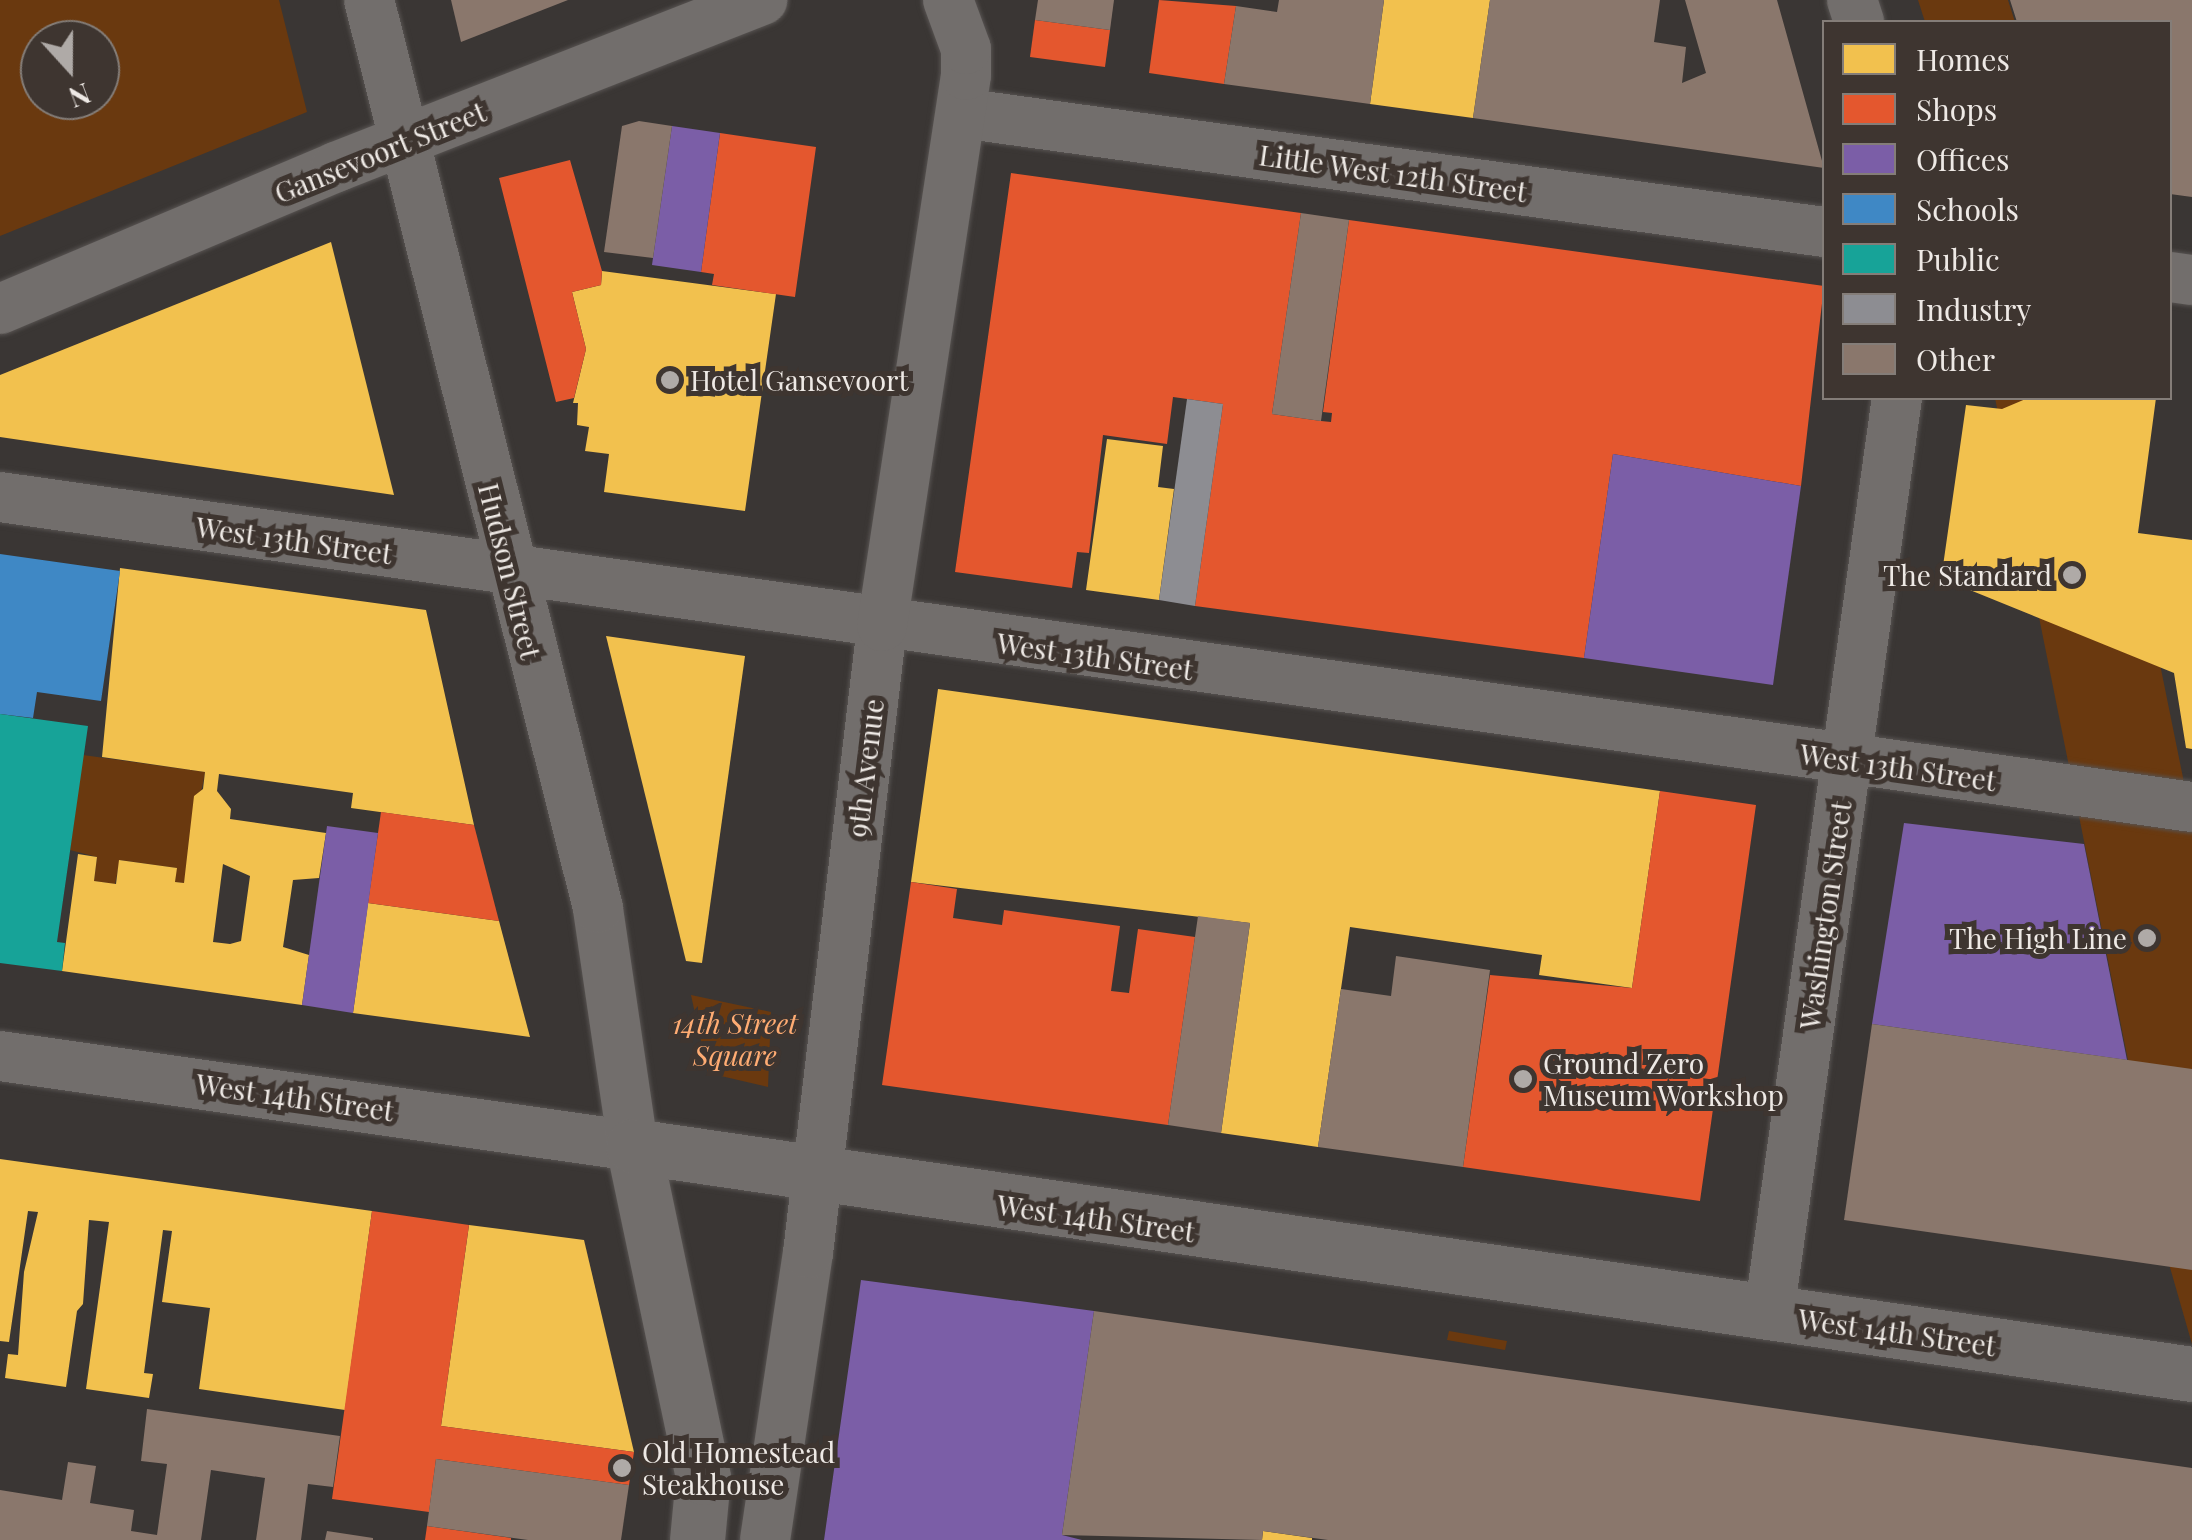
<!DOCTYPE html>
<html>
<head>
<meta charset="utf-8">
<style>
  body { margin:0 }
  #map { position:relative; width:2192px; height:1540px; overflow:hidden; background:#3a3634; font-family:"Playfair Display",serif }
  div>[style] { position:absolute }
  .green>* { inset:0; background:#6a390f }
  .homes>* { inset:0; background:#f2c14e }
  .shops>* { inset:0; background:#e4572e }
  .offices>* { inset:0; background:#7b5ea7 }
  .schools>* { inset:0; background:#3f88c5 }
  .public>* { inset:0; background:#17a398 }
  .industry>* { inset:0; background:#8d8d92 }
  .building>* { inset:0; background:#8a776c }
  .roads { filter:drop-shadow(0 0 2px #575351) drop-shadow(0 0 2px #575351) }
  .street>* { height:50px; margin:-25px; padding:0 25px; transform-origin:25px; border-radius:25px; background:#726e6c }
  .secondary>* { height:55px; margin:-27.5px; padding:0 27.5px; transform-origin:27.5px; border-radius:27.5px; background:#726e6c }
  .dots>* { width:28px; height:28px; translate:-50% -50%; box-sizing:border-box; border:5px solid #3e3530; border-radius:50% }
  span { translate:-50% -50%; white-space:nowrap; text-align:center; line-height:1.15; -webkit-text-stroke:10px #3e3530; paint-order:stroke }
  .street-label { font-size:28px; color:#eee9e5 }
  .poi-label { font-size:28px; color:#eee9e5 }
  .left { translate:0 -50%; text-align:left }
  .right { translate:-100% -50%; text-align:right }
  .park-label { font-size:28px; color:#ffac73; font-style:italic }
  .legend { position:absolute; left:1822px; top:20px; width:350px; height:380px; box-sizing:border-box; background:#3e3530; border:2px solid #847d78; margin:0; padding:12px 18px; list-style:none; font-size:30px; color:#eee9e5 }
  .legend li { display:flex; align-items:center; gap:20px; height:50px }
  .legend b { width:50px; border:2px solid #847d78 }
  .north { position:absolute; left:20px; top:20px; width:100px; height:100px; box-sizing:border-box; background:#3e3530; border:2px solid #847d78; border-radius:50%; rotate:159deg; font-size:28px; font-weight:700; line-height:40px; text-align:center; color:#eee9e5 }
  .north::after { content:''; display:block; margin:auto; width:35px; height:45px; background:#afaaa7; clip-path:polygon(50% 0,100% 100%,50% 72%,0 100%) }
</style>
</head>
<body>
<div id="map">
  <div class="green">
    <i style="clip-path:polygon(evenodd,0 0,279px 0,307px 112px,0 236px,0 0,40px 40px,100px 40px,100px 100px,40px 100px,40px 40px)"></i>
    <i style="clip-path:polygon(1918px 0,2008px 0,2015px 22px,1925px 22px)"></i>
    <i style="clip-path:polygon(1995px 398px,2106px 398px,2192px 822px,2192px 1344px,2169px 1264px)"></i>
    <i style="clip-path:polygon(83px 755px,205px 772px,184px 883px,175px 882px,176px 868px,120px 860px,115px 884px,94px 881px,97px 857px,70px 850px)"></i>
    <i style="clip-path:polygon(691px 995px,771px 1012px,768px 1087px,708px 1073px)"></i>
    <i style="clip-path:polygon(1449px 1331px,1507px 1341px,1505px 1350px,1447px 1340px)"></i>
  </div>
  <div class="homes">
    <i style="clip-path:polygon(1384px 0,1490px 0,1473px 118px,1370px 104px)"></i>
    <i style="clip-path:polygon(331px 242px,394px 495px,0 437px,0 375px)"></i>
    <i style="clip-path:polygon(602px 271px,776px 294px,745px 511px,604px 492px,609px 454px,585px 451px,589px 427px,577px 425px,578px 403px,573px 403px,586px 349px,572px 292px,601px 285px)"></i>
    <i style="clip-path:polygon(2028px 398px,2156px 398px,2138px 533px,2192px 540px,2192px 749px,2186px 748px,2174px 673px,1960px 586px,1961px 578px,1942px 573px,1966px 405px,2002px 409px)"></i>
    <i style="clip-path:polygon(1107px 439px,1163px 446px,1158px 487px,1174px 489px,1159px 600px,1086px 590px)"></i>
    <i style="clip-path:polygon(evenodd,120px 568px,426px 610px,474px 825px,351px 808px,353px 793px,219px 774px,217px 791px,231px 809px,230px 819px,326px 833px,319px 878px,293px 880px,283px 947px,309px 955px,302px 1005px,62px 971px,78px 854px,97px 857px,94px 881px,116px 884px,119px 860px,177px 868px,175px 882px,184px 883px,194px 796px,203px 789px,205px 772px,102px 757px,120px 568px,223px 864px,250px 876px,241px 941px,230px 944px,213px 942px,223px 864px)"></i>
    <i style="clip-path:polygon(606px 636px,745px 656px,702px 963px,686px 961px)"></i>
    <i style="clip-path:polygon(938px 689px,1660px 791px,1632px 988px,1539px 975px,1542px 955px,1350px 927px,1318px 1147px,1221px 1133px,1250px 923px,911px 882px)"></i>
    <i style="clip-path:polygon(368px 903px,499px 921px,530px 1037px,353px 1013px)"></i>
    <i style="clip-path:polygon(0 1159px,372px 1211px,345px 1410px,199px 1389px,210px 1308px,162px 1302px,172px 1231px,163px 1230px,144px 1373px,153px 1374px,149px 1398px,86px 1389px,109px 1222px,89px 1220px,83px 1304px,77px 1311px,66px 1387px,5px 1378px,8px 1354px,18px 1355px,24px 1272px,38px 1212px,28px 1211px,9px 1342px,0 1341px)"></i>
    <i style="clip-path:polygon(469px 1225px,584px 1240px,634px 1452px,441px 1426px)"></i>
    <i style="clip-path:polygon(1263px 1531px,1312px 1538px,1312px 1540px,1262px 1540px)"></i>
  </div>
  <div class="shops">
    <i style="clip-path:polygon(1159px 0,1236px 6px,1224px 84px,1149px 73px)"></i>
    <i style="clip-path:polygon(1035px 20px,1110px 30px,1105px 67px,1030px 57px)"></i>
    <i style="clip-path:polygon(720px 133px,816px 147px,795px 297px,712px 285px,714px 274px,701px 272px)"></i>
    <i style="clip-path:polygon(570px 160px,602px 271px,601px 285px,572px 292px,586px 349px,574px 398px,556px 402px,499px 178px)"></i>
    <i style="clip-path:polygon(1011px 173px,1301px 213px,1272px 414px,1321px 421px,1331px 422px,1332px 413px,1323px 412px,1349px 220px,1824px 286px,1801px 486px,1613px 454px,1584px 658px,1195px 606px,1223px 404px,1173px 397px,1167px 444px,1103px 435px,1089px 553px,1077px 552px,1072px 588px,955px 572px)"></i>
    <i style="clip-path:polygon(1660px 791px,1756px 805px,1700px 1201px,1463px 1167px,1490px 975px,1632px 988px)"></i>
    <i style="clip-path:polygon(381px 812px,474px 825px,499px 921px,368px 903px)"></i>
    <i style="clip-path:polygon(911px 882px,957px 889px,953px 918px,1002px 925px,1004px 910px,1120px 926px,1111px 991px,1129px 993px,1138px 929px,1195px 937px,1168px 1125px,882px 1085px)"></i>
    <i style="clip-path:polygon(372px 1211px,469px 1225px,441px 1426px,634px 1452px,629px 1485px,436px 1459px,429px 1512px,332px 1499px)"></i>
    <i style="clip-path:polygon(427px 1526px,511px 1538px,511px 1540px,425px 1540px)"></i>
  </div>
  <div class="offices">
    <i style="clip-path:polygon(672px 126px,720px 133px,701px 272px,652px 265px)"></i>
    <i style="clip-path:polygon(1613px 454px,1801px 486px,1773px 685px,1584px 658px)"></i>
    <i style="clip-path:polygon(1904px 823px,2084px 844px,2127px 1060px,1872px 1024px)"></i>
    <i style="clip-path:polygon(327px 826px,378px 833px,353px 1013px,302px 1005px)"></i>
    <i style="clip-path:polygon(861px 1280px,1094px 1311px,1062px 1535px,1082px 1540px,824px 1540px)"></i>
  </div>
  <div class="schools">
    <i style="clip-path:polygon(0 554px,120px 571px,101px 701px,37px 692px,33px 718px,0 714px)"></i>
  </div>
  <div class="public">
    <i style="clip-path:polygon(0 714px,88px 726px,57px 942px,65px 943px,62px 971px,0 963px)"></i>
  </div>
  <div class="industry">
    <i style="clip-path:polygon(1187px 399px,1223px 404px,1195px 606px,1159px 600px)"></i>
  </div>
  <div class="building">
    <i style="clip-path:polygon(451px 0,568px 0,461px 42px)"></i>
    <i style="clip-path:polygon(1038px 0,1114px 0,1110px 30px,1035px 20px)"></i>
    <i style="clip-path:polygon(1279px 0,1384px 0,1370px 104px,1224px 84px,1236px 6px,1277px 12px)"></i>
    <i style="clip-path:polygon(1490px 0,1660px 0,1654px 42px,1686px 47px,1682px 83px,1706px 73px,1685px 0,1777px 0,1824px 168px,1473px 118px)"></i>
    <i style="clip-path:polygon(2010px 0,2192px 0,2192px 197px,2170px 194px,2170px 22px,2017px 22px)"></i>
    <i style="clip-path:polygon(639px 121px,672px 126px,653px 258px,604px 252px,622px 126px)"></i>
    <i style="clip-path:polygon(1301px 213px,1349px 220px,1321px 421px,1272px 414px)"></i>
    <i style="clip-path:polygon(1198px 916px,1250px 923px,1221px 1133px,1168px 1125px)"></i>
    <i style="clip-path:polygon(1396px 956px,1490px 970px,1463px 1167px,1318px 1147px,1341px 989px,1391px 996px)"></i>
    <i style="clip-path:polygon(1872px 1024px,2192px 1069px,2192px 1270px,1844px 1220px)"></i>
    <i style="clip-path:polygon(1094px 1311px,2192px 1468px,2192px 1540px,1328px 1540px,1263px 1531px,1262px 1540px,1062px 1535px)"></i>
    <i style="clip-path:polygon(147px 1409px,340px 1436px,333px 1487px,308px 1484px,301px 1540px,256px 1540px,265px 1478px,211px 1470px,201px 1540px,0 1540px,0 1490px,62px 1500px,68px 1462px,96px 1466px,90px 1503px,134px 1510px,131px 1531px,157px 1535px,167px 1464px,141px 1461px)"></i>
    <i style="clip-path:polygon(436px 1459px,629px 1485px,621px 1540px,528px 1540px,427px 1526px)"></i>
    <i style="clip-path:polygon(327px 1531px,373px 1538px,373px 1540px,325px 1540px)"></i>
  </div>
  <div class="roads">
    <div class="street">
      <i style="left:1852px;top:0;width:23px;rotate:72deg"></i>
      <i style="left:961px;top:113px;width:871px;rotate:7.85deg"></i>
      <i style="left:2170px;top:277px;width:22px;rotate:8deg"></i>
      <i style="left:0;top:309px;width:365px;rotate:-22.9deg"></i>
      <i style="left:336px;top:167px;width:458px;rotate:-21.4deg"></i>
      <i style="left:0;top:497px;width:2214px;rotate:8.05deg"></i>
      <i style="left:0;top:1056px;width:639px;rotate:8.09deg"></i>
      <i style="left:633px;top:1146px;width:241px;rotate:-98.4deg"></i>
      <i style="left:598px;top:908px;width:936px;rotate:-104.15deg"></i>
      <i style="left:1769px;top:1314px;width:925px;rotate:-82.05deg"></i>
      <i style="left:765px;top:1540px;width:290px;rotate:-81.5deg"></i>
      <i style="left:808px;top:1253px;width:631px;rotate:-83.27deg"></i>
      <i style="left:882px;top:626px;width:557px;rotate:-81.33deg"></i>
      <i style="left:966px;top:75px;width:26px;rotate:-90deg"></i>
      <i style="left:966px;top:49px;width:52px;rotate:-110.2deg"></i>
    </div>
    <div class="secondary">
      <i style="left:697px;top:1540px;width:63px;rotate:-84.6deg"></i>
      <i style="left:703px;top:1477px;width:338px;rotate:-101.9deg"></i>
      <i style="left:633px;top:1146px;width:1576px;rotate:8.32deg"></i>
    </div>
  </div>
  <div class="dots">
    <i style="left:670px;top:380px;background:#afaaa7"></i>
    <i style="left:2072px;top:575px;background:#afaaa7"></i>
    <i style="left:2147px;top:938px;background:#afaaa7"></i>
    <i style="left:1523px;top:1079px;background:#afaaa7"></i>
    <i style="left:622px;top:1468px;background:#afaaa7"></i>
  </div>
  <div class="street-label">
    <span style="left:380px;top:152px;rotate:-22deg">Gansevoort Street</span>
    <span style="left:1393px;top:173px;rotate:8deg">Little West 12th Street</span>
    <span style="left:294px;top:540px;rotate:8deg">West 13th Street</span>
    <span style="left:510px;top:571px;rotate:76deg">Hudson Street</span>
    <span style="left:1095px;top:656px;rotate:8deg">West 13th Street</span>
    <span style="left:1898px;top:767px;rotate:8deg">West 13th Street</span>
    <span style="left:865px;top:768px;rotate:-83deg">9th Avenue</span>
    <span style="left:1825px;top:915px;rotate:-82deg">Washington Street</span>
    <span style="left:295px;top:1097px;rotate:8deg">West 14th Street</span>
    <span style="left:1096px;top:1218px;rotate:8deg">West 14th Street</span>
    <span style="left:1897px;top:1332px;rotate:8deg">West 14th Street</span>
  </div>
  <div class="poi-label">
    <span class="left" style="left:690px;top:380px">Hotel Gansevoort</span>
    <span class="right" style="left:2052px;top:575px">The Standard</span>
    <span class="right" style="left:2127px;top:938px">The High Line</span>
    <span class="left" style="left:1543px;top:1079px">Ground Zero<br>Museum Workshop</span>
    <span class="left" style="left:642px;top:1468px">Old Homestead<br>Steakhouse</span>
  </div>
  <div class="park-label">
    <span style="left:735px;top:1039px">14th Street<br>Square</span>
  </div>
  <ul class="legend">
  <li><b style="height:28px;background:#f2c14e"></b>Homes</li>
  <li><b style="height:28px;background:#e4572e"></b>Shops</li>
  <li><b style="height:28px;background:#7b5ea7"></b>Offices</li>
  <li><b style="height:28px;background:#3f88c5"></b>Schools</li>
  <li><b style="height:28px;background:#17a398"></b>Public</li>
  <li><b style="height:28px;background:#8d8d92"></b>Industry</li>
  <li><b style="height:28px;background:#8a776c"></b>Other</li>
  </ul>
  <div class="north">N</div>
</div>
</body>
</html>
